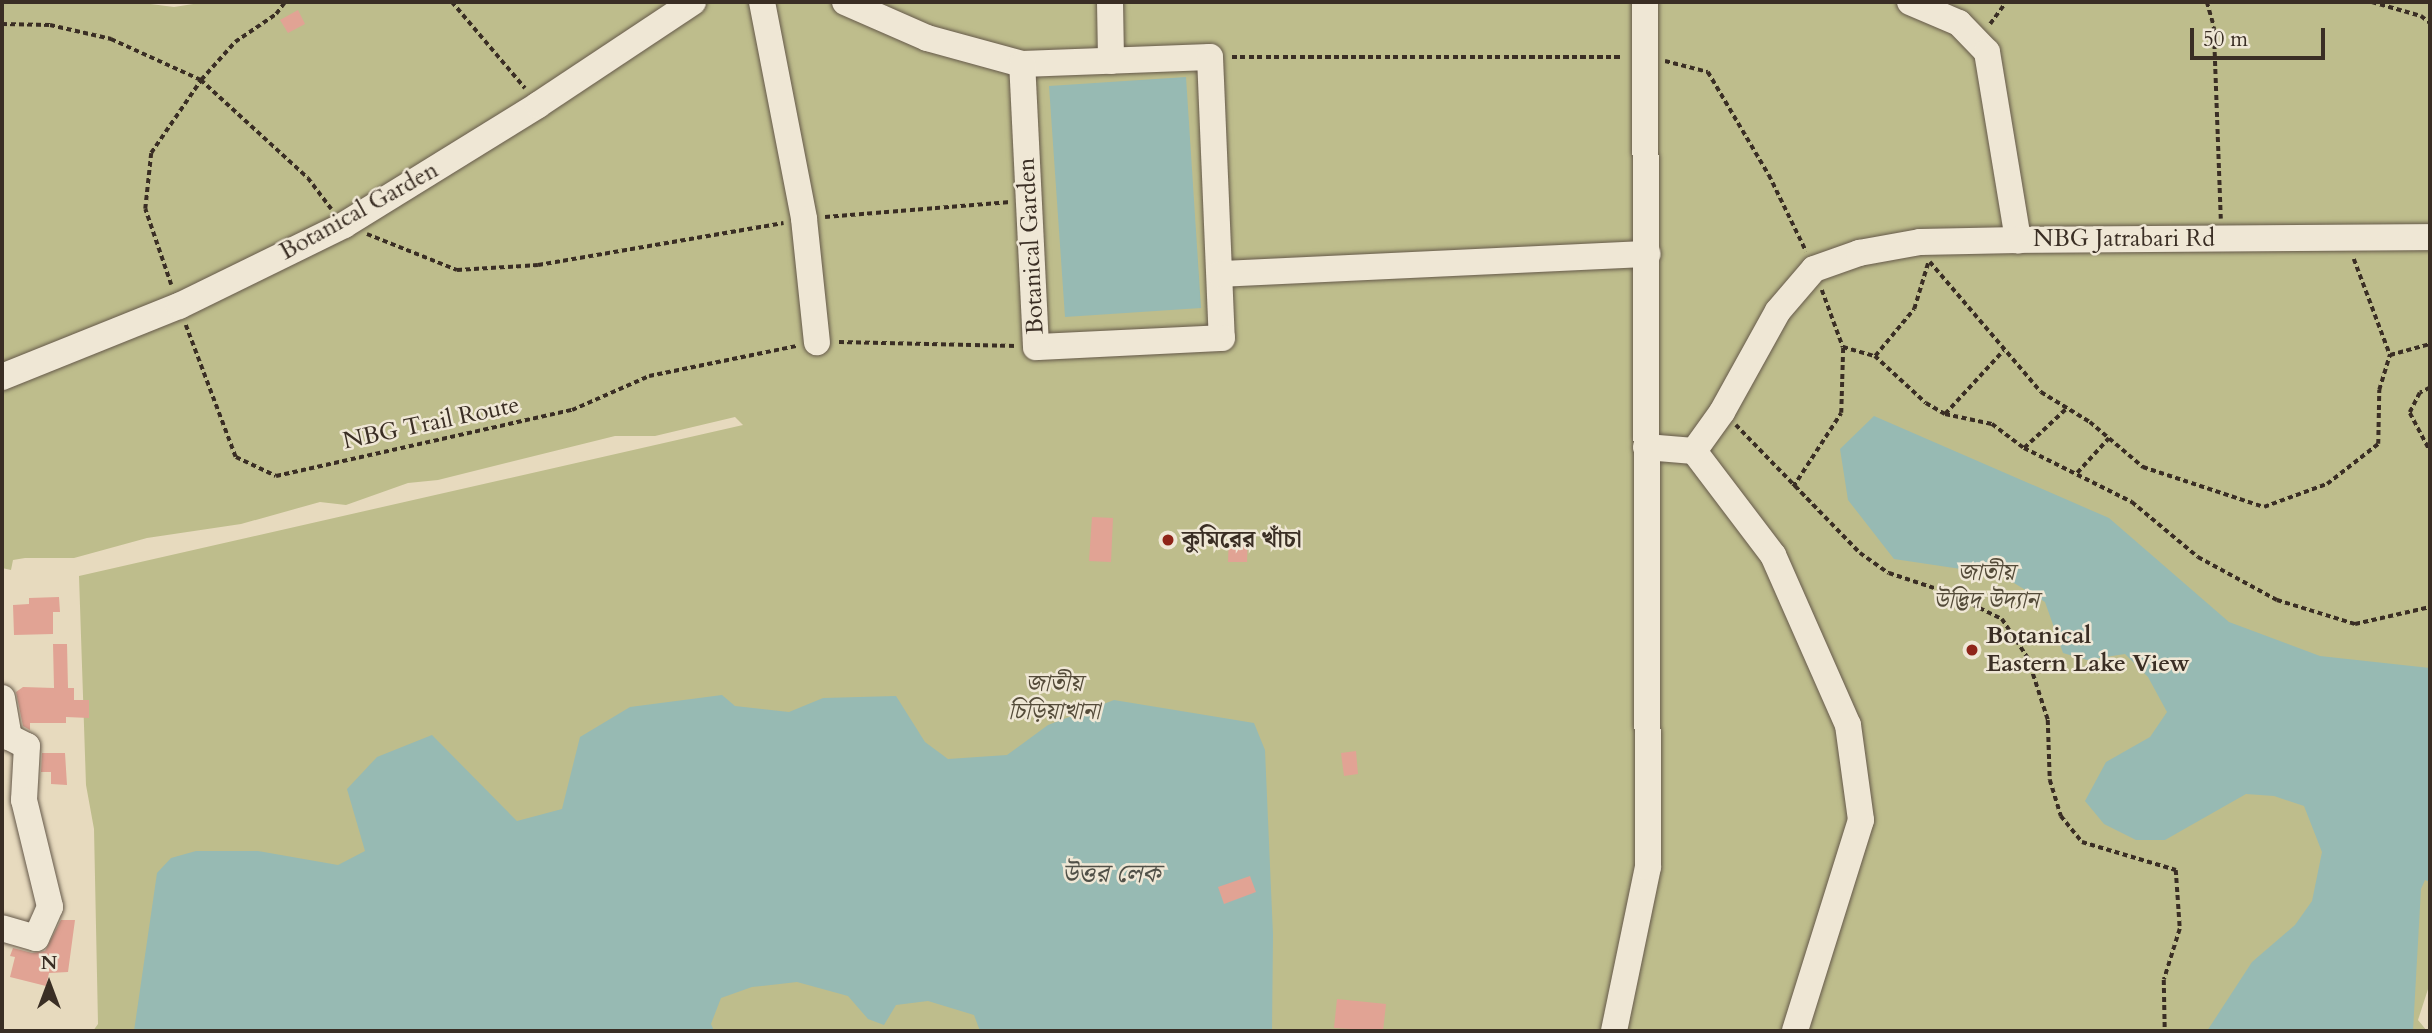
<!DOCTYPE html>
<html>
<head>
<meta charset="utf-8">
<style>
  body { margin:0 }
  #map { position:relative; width:2432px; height:1033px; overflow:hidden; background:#e7dabe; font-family:Cardo,"Noto Serif Bengali",serif }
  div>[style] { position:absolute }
  .green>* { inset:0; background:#bebd8c }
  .water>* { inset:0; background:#97bab3 }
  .building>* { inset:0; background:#e1a394 }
  .path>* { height:3.5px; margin-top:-1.75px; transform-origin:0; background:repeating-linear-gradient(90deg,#3a2e24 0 5px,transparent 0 8.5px) }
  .roads { filter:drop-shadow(0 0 2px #65594a) drop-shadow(0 0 2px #65594a) }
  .minor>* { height:26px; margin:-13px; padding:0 13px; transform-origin:13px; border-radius:13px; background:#efe7d5 }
  .dots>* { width:19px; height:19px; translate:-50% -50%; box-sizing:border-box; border:4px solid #efe7d5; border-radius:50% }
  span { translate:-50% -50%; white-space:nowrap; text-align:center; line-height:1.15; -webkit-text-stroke:5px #efe7d5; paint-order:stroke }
  .street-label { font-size:24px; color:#3a2e24 }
  .poi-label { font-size:24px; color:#3a2e24; font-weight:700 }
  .left { translate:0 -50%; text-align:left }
  .park-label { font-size:24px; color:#544b39; font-style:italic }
  .water-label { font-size:26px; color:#515148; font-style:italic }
  .frame { position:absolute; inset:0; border:4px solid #3a2e24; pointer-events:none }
  .north { position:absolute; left:14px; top:949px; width:70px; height:70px; -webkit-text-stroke:5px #efe7d5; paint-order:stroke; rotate:0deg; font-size:19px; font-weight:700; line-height:28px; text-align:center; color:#3a2e24 }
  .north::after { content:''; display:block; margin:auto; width:24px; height:32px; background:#3a2e24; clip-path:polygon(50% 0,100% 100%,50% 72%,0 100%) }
  .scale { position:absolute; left:2190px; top:28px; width:135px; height:32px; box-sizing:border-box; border:4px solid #3a2e24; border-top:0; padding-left:9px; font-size:21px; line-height:24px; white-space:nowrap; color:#3a2e24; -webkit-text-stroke:5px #efe7d5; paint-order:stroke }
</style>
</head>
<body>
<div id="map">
  <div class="green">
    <i style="clip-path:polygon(2px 2px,135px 2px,174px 7px,206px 2px,2430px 2px,2430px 983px,2418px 1020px,2427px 1031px,93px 1031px,98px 1024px,94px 829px,86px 785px,79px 576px,743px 425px,735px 417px,655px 436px,615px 436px,438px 480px,408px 483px,346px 505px,320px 502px,241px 524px,147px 538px,74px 558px,25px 558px,13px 560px,11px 570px,2px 568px)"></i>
  </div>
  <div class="water">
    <i style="clip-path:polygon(1186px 77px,1201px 308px,1065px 317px,1049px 86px)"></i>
    <i style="clip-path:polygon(1874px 416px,2109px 518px,2229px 622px,2320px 656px,2430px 668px,2430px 882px,2425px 880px,2421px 889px,2413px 1031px,2207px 1031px,2252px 962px,2295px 925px,2312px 901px,2322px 852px,2304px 806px,2274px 796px,2246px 794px,2165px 840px,2136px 840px,2104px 824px,2085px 801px,2106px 762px,2150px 737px,2167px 712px,2148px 677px,2125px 654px,2087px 660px,2063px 653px,2045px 602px,2001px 575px,1894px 559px,1848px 500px,1840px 449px)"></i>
    <i style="clip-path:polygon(722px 695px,735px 706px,789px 712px,823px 698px,896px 696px,925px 742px,948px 759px,1007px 755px,1048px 725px,1114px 700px,1254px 723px,1265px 750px,1273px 935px,1272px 1031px,980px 1031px,974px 1015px,928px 1001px,896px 1005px,884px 1025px,868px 1019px,848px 996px,797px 982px,752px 987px,721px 998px,711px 1024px,714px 1031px,134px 1031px,157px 873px,171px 858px,196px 851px,258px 851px,338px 865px,365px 851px,347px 789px,377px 757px,432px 735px,517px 821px,562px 809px,580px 737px,630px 707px)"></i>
  </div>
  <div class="building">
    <i style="clip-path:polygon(298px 10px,305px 24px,288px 33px,280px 20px)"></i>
    <i style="clip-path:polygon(1092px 517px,1113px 518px,1111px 562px,1089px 561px)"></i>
    <i style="clip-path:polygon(1229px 535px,1248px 535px,1247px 562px,1228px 562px)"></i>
    <i style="clip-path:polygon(59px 597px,60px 612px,53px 612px,53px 634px,14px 635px,13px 605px,29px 604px,29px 598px)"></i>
    <i style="clip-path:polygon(53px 644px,67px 644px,68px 688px,74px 688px,74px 700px,89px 700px,89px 718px,66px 717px,66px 723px,30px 723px,30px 730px,23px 726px,16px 692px,23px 687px,54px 688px)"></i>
    <i style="clip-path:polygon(1356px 751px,1358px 774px,1344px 776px,1341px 753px)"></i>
    <i style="clip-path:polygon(42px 753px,65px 753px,67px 785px,51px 784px,51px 772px,41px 772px)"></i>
    <i style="clip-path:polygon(1250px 876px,1256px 892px,1224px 904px,1218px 887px)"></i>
    <i style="clip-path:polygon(61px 920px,75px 920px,68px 972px,49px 973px,46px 986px,10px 977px,15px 957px,10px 956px,13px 948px,32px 953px,45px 951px)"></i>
    <i style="clip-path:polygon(1337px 999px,1386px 1004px,1383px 1031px,1334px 1028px)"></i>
  </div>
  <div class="path">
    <i style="left:452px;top:2px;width:113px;rotate:49.7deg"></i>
    <i style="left:2207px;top:2px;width:26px;rotate:74deg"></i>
    <i style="left:2214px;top:27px;width:192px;rotate:87.9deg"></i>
    <i style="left:2372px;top:2px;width:51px;rotate:15.9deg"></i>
    <i style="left:2421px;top:16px;width:11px;rotate:38deg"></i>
    <i style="left:2px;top:24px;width:48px;rotate:1.2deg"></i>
    <i style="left:50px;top:25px;width:63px;rotate:12.9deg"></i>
    <i style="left:111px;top:39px;width:99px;rotate:24.5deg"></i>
    <i style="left:201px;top:80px;width:145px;rotate:42.5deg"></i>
    <i style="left:308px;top:178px;width:39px;rotate:53deg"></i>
    <i style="left:1990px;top:24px;width:27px;rotate:-54deg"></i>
    <i style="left:1232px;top:57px;width:391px"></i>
    <i style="left:1665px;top:61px;width:44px;rotate:14.3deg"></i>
    <i style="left:1708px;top:72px;width:120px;rotate:59.4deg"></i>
    <i style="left:1769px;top:175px;width:85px;rotate:64deg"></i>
    <i style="left:825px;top:217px;width:186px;rotate:-4.6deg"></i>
    <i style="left:367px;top:234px;width:97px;rotate:21.8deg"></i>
    <i style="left:457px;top:270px;width:81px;rotate:-3.5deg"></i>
    <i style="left:538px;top:265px;width:249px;rotate:-9.7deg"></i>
    <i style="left:2354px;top:259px;width:103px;rotate:69.4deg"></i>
    <i style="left:1930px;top:262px;width:171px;rotate:49.5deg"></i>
    <i style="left:2041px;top:392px;width:57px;rotate:31.5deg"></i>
    <i style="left:2090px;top:422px;width:70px;rotate:40.3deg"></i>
    <i style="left:2143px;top:467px;width:127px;rotate:18.3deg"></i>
    <i style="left:2264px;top:507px;width:67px;rotate:-20.1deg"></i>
    <i style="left:2327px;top:484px;width:65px;rotate:-38.1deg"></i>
    <i style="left:2378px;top:444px;width:54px;rotate:-88.9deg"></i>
    <i style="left:2379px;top:390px;width:37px;rotate:-73deg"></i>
    <i style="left:2390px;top:355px;width:41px;rotate:-15.4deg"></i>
    <i style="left:171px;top:285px;width:80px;rotate:-108.9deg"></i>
    <i style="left:145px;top:209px;width:56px;rotate:-83.9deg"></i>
    <i style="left:151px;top:153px;width:88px;rotate:-55.6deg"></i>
    <i style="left:201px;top:80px;width:51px;rotate:-48.2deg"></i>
    <i style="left:235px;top:42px;width:50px;rotate:-34.3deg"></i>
    <i style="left:276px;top:14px;width:15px;rotate:-53deg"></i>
    <i style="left:1822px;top:290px;width:61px;rotate:69.8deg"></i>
    <i style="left:186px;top:325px;width:141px;rotate:69.3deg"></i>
    <i style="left:236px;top:457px;width:44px;rotate:25.4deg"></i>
    <i style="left:276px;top:476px;width:303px;rotate:-12.6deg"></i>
    <i style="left:572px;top:410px;width:84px;rotate:-23.8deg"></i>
    <i style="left:649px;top:376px;width:151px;rotate:-11.5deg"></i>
    <i style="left:839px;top:342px;width:178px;rotate:1.3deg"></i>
    <i style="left:1875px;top:356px;width:61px;rotate:-50.3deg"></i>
    <i style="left:1914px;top:309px;width:48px;rotate:-73.1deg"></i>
    <i style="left:2430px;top:388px;width:11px;rotate:153deg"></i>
    <i style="left:2420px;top:393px;width:22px;rotate:117deg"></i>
    <i style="left:2410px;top:413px;width:43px;rotate:62.2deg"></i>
    <i style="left:1945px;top:414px;width:86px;rotate:-47.4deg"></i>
    <i style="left:1736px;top:425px;width:178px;rotate:45.9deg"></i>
    <i style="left:1860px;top:553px;width:35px;rotate:35deg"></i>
    <i style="left:1889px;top:573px;width:63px;rotate:18.4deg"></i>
    <i style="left:1949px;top:593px;width:59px;rotate:26.1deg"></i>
    <i style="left:2002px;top:619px;width:47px;rotate:56.3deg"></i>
    <i style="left:2028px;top:658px;width:65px;rotate:72.1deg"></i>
    <i style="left:2048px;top:720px;width:60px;rotate:88.1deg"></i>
    <i style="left:2050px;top:780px;width:38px;rotate:73deg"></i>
    <i style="left:2061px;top:816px;width:33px;rotate:51deg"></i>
    <i style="left:2082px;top:842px;width:98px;rotate:16.6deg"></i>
    <i style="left:2176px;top:870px;width:59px;rotate:86.1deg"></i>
    <i style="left:2180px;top:929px;width:53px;rotate:107.4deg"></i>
    <i style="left:2164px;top:980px;width:51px;rotate:88.9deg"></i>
    <i style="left:2024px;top:448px;width:59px;rotate:-42.9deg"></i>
    <i style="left:2077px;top:473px;width:47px;rotate:-47.6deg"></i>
    <i style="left:1793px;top:487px;width:88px;rotate:-57deg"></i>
    <i style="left:1841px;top:413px;width:66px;rotate:-88.3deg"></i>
    <i style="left:1843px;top:347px;width:33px;rotate:16deg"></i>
    <i style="left:1875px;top:356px;width:69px;rotate:42.7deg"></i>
    <i style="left:1926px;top:403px;width:22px;rotate:30deg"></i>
    <i style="left:1945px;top:414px;width:48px;rotate:12deg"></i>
    <i style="left:1992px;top:424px;width:40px;rotate:37deg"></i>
    <i style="left:2024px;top:448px;width:121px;rotate:26.6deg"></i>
    <i style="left:2132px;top:502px;width:86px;rotate:39.8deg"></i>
    <i style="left:2198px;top:557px;width:90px;rotate:28.6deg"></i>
    <i style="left:2277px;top:600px;width:82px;rotate:17.1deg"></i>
    <i style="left:2355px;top:624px;width:77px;rotate:-12.8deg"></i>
  </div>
  <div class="roads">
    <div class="minor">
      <i style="left:762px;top:2px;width:221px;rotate:79deg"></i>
      <i style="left:804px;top:219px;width:124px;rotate:84deg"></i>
      <i style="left:845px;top:2px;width:90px;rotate:23.7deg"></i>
      <i style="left:927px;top:38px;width:98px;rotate:15.3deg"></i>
      <i style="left:1022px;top:64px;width:188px;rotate:-2.1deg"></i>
      <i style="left:1210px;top:57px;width:281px;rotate:87.6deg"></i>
      <i style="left:1222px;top:338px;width:186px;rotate:177.2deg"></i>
      <i style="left:1036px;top:347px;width:283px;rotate:-92.8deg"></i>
      <i style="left:1110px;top:2px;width:59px;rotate:89deg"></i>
      <i style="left:1910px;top:2px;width:53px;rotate:23.2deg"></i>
      <i style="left:1959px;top:23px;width:40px;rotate:46deg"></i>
      <i style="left:1987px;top:52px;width:191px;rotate:80.6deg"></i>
      <i style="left:2018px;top:240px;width:412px;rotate:-0.4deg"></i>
      <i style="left:1220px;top:274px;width:428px;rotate:-2.7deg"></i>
      <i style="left:2px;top:377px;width:191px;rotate:-21.9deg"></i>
      <i style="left:179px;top:306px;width:184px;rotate:-26.1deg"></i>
      <i style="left:344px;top:225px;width:228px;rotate:-31.7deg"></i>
      <i style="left:538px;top:105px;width:186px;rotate:-33.6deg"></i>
      <i style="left:1646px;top:447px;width:48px;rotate:4.8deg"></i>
      <i style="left:1694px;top:451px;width:131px;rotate:52.8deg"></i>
      <i style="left:1773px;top:555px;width:186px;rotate:66.2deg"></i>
      <i style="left:1848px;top:725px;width:96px;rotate:82.2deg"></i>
      <i style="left:1861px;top:820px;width:221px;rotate:107.4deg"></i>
      <i style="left:1694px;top:451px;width:48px;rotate:-54.3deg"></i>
      <i style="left:1722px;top:412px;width:115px;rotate:-61deg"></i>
      <i style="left:1778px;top:311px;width:55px;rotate:-49.4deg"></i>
      <i style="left:1814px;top:269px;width:48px;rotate:-19.6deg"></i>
      <i style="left:1859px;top:253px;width:62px;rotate:-10.2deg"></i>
      <i style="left:1920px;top:242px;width:98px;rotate:-1.2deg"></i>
      <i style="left:2px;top:698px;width:40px;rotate:80deg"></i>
      <i style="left:9px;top:737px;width:20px;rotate:27deg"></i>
      <i style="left:27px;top:746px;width:54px;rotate:93.2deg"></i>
      <i style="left:24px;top:800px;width:110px;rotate:76.3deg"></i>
      <i style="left:50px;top:907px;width:34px;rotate:114deg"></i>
      <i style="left:36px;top:938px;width:35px;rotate:-164deg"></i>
      <i style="left:1614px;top:1031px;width:167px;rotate:-78.3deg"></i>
      <i style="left:1648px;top:867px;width:865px;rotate:-90.2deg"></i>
    </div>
  </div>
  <div class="dots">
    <i style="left:1168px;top:540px;background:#8f2418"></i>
    <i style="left:1972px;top:650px;background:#8f2418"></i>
  </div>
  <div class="street-label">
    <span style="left:359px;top:211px;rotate:-29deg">Botanical Garden</span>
    <span style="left:2124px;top:239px">NBG Jatrabari Rd</span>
    <span style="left:1031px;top:246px;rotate:-93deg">Botanical Garden</span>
    <span style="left:431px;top:423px;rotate:-12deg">NBG Trail Route</span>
  </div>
  <div class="poi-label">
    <span class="left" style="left:1182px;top:540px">কুমিরের খাঁচা</span>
    <span class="left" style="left:1986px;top:650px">Botanical<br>Eastern Lake View</span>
  </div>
  <div class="park-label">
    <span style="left:1986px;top:587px">জাতীয়<br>উদ্ভিদ উদ্যান</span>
    <span style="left:1054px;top:698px">জাতীয়<br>চিড়িয়াখানা</span>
  </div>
  <div class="water-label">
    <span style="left:1111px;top:874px">উত্তর লেক</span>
  </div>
  <div class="frame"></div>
  <div class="north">N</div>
  <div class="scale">50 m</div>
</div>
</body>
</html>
